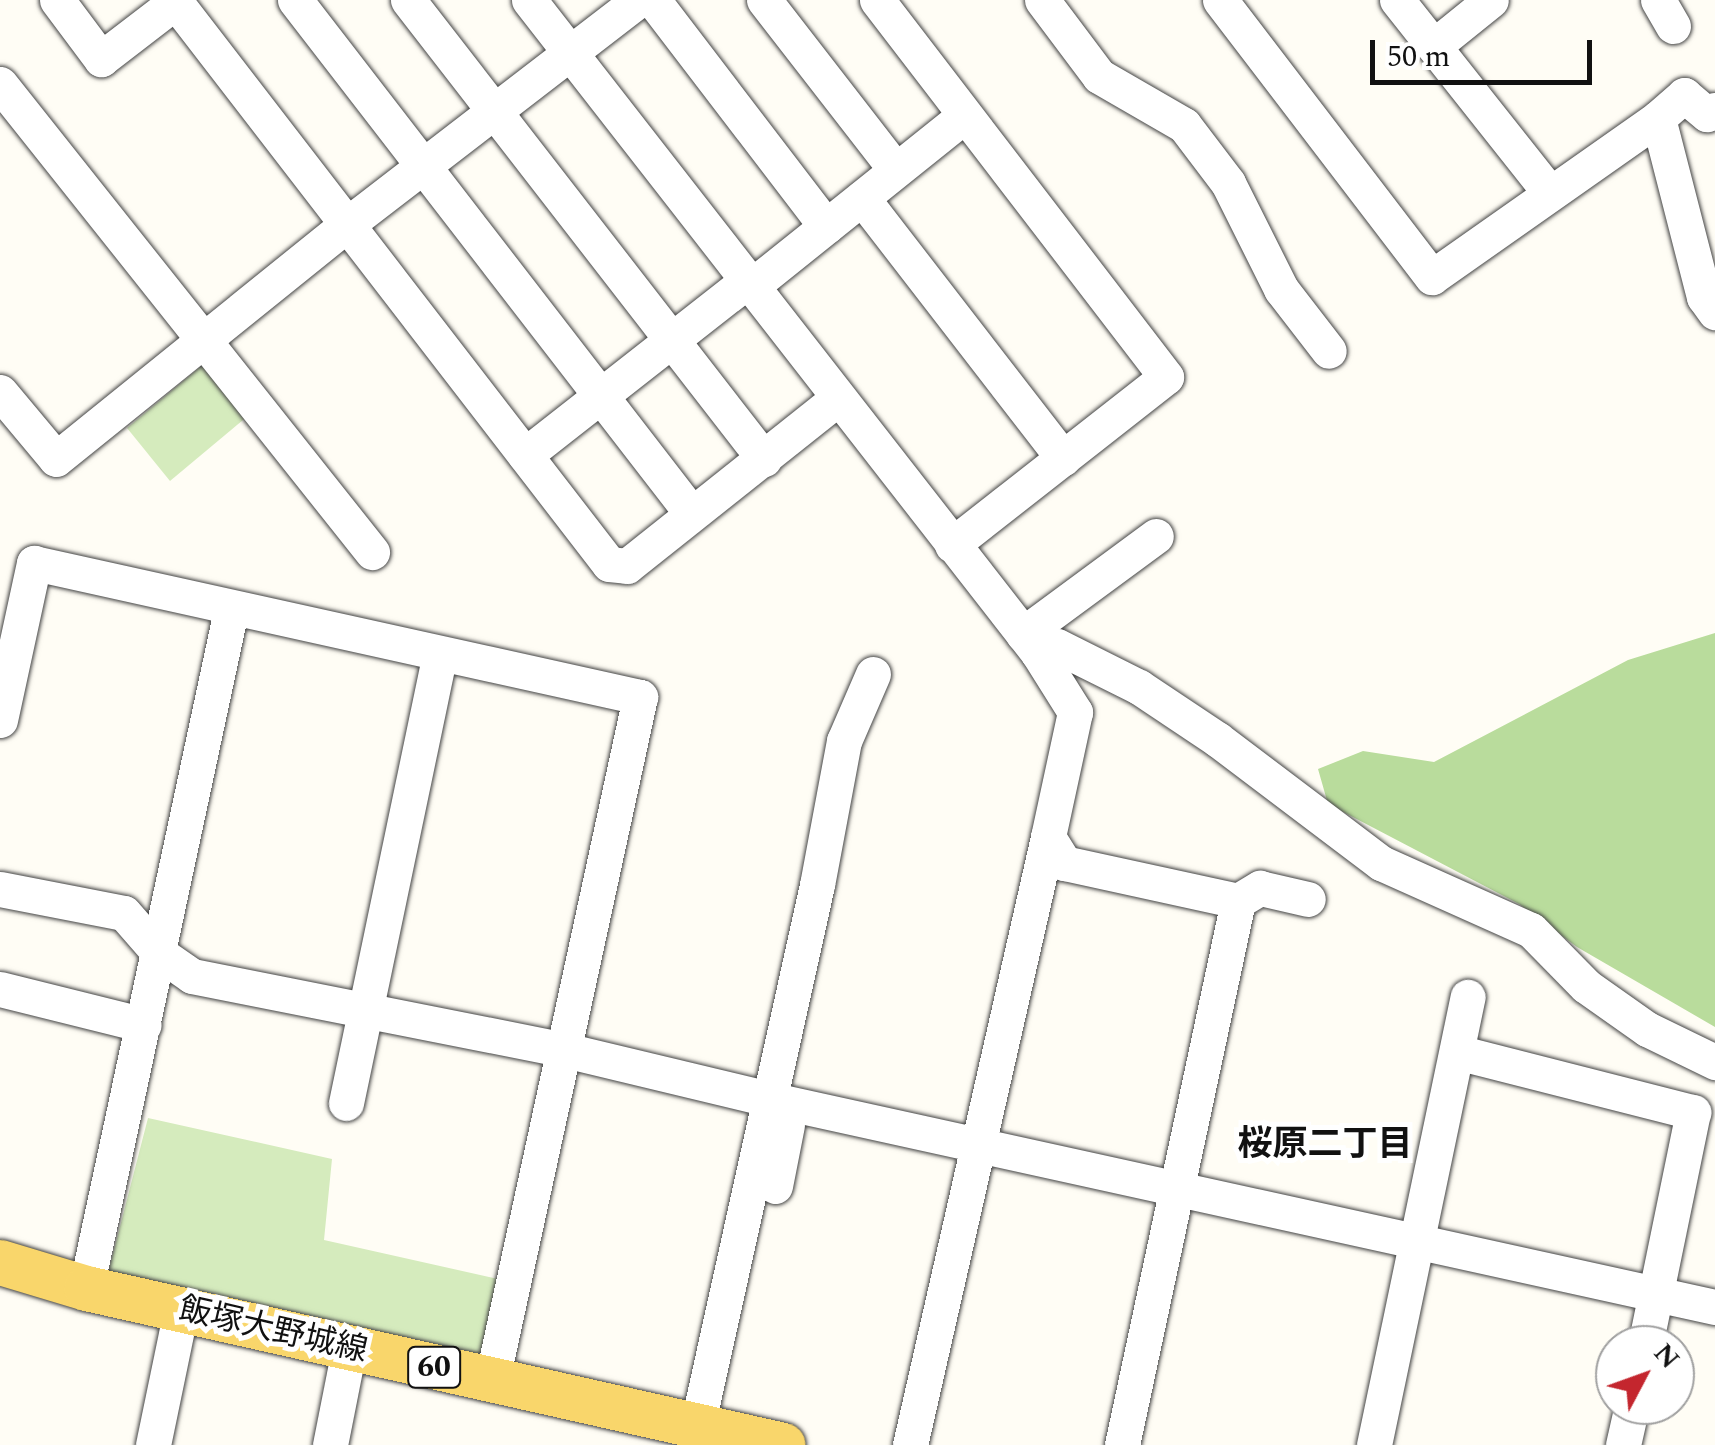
<!DOCTYPE html>
<html>
<head>
<meta charset="utf-8">
<style>
  body { margin:0 }
  #map { position:relative; width:1715px; height:1445px; overflow:hidden; background:#fffdf5; font-family:Spectral,"Noto Sans JP",serif }
  div>[style] { position:absolute }
  .green>* { inset:0; background:#d5ebbd }
  .forest>* { inset:0; background:#b9dc9c }
  .roads { filter:drop-shadow(0 0 2px #444) drop-shadow(0 0 2px #444) }
  .minor>* { height:35px; margin:-17.5px; padding:0 17.5px; transform-origin:17.5px; border-radius:17.5px; background:#fff }
  .major>* { height:45px; margin:-22.5px; padding:0 22.5px; transform-origin:22.5px; border-radius:22.5px; background:#f9d66b }
  span { translate:-50% -50%; white-space:nowrap; text-align:center; line-height:1.15; -webkit-text-stroke:10px #fff; paint-order:stroke }
  .shield-label span { padding:2px 8px; background:#fff; border:2px solid; border-radius:8px; -webkit-text-stroke-width:0 }
  .shield-label { font-size:30px; color:#111; font-weight:700 }
  .street-label { font-size:32px; color:#111 }
  .neighbourhood-label { font-size:35px; color:#111; font-weight:700 }
  .north { position:absolute; left:1595px; top:1325px; width:100px; height:100px; box-sizing:border-box; background:#fff; border:2px solid #a0a0a0; border-radius:50%; rotate:49deg; font-size:28px; font-weight:700; line-height:40px; text-align:center; color:#111 }
  .north::after { content:''; display:block; margin:auto; width:35px; height:45px; background:#c4262e; clip-path:polygon(50% 0,100% 100%,50% 72%,0 100%) }
  .scale { position:absolute; left:1370px; top:40px; width:222px; height:45px; box-sizing:border-box; border:5px solid #111; border-top:0; padding-left:12px; font-size:30px; line-height:35px; white-space:nowrap; color:#111; -webkit-text-stroke:8px #fff; paint-order:stroke }
</style>
</head>
<body>
<div id="map">
  <div class="green">
    <i style="clip-path:polygon(206px 362px,249px 415px,170px 481px,127px 428px)"></i>
    <i style="clip-path:polygon(148px 1118px,332px 1159px,324px 1240px,498px 1279px,480px 1357px,107px 1277px)"></i>
  </div>
  <div class="forest">
    <i style="clip-path:polygon(1715px 633px,1715px 1027px,1577px 947px,1519px 904px,1328px 804px,1318px 769px,1363px 751px,1434px 762px,1628px 660px)"></i>
  </div>
  <div class="roads">
    <div class="minor">
      <i style="left:57px;top:0;width:74px;rotate:53.3deg"></i>
      <i style="left:101px;top:59px;width:97px;rotate:-37.5deg"></i>
      <i style="left:174px;top:0;width:712px;rotate:52.36deg"></i>
      <i style="left:609px;top:564px;width:18px;rotate:6deg"></i>
      <i style="left:627px;top:566px;width:270px;rotate:-38.5deg"></i>
      <i style="left:295px;top:0;width:649px;rotate:52.32deg"></i>
      <i style="left:408px;top:0;width:581px;rotate:52.2deg"></i>
      <i style="left:529px;top:0;width:828px;rotate:52.06deg"></i>
      <i style="left:1038px;top:653px;width:70px;rotate:57.9deg"></i>
      <i style="left:1075px;top:712px;width:128px;rotate:102.2deg"></i>
      <i style="left:1048px;top:837px;width:31px;rotate:58deg"></i>
      <i style="left:1064px;top:863px;width:178px;rotate:12.3deg"></i>
      <i style="left:1238px;top:901px;width:556px;rotate:102.04deg"></i>
      <i style="left:653px;top:0;width:285px;rotate:52.6deg"></i>
      <i style="left:764px;top:0;width:215px;rotate:52.2deg"></i>
      <i style="left:877px;top:0;width:475px;rotate:52.5deg"></i>
      <i style="left:1166px;top:377px;width:272px;rotate:141.9deg"></i>
      <i style="left:1042px;top:0;width:95px;rotate:53.1deg"></i>
      <i style="left:1099px;top:76px;width:98px;rotate:30deg"></i>
      <i style="left:1184px;top:125px;width:73px;rotate:52.8deg"></i>
      <i style="left:1228px;top:183px;width:119px;rotate:63.4deg"></i>
      <i style="left:1281px;top:289px;width:78px;rotate:52.3deg"></i>
      <i style="left:1220px;top:0;width:349px;rotate:52.6deg"></i>
      <i style="left:1432px;top:277px;width:276px;rotate:-35.1deg"></i>
      <i style="left:1658px;top:118px;width:185px;rotate:75.6deg"></i>
      <i style="left:1704px;top:297px;width:19px;rotate:54deg"></i>
      <i style="left:1397px;top:0;width:245px;rotate:51.6deg"></i>
      <i style="left:1658px;top:0;width:30px;rotate:60deg"></i>
      <i style="left:1434px;top:46px;width:73px;rotate:-38.9deg"></i>
      <i style="left:0;top:84px;width:598px;rotate:51.52deg"></i>
      <i style="left:1658px;top:118px;width:35px;rotate:-41deg"></i>
      <i style="left:1684px;top:95px;width:30px;rotate:40deg"></i>
      <i style="left:1707px;top:114px;width:9px;rotate:-27deg"></i>
      <i style="left:862px;top:198px;width:329px;rotate:52.3deg"></i>
      <i style="left:753px;top:285px;width:270px;rotate:-38.7deg"></i>
      <i style="left:0;top:392px;width:87px;rotate:50.1deg"></i>
      <i style="left:56px;top:459px;width:371px;rotate:-38.9deg"></i>
      <i style="left:345px;top:226px;width:370px;rotate:-37.6deg"></i>
      <i style="left:525px;top:455px;width:283px;rotate:-38.1deg"></i>
      <i style="left:1023px;top:634px;width:165px;rotate:-36.4deg"></i>
      <i style="left:1038px;top:653px;width:20px;rotate:-20deg"></i>
      <i style="left:1057px;top:646px;width:92px;rotate:26.6deg"></i>
      <i style="left:1139px;top:687px;width:94px;rotate:33.7deg"></i>
      <i style="left:1217px;top:739px;width:206px;rotate:37.1deg"></i>
      <i style="left:1381px;top:863px;width:164px;rotate:24.1deg"></i>
      <i style="left:1531px;top:930px;width:78px;rotate:45.5deg"></i>
      <i style="left:1586px;top:986px;width:75px;rotate:35.2deg"></i>
      <i style="left:1647px;top:1029px;width:76px;rotate:25.9deg"></i>
      <i style="left:0;top:720px;width:161px;rotate:-77.8deg"></i>
      <i style="left:34px;top:563px;width:621px;rotate:12.47deg"></i>
      <i style="left:640px;top:697px;width:699px;rotate:102.23deg"></i>
      <i style="left:0;top:889px;width:126px;rotate:11deg"></i>
      <i style="left:124px;top:913px;width:53px;rotate:48.8deg"></i>
      <i style="left:159px;top:953px;width:40px;rotate:34.9deg"></i>
      <i style="left:192px;top:976px;width:380px;rotate:11.2deg"></i>
      <i style="left:565px;top:1050px;width:210px;rotate:13.5deg"></i>
      <i style="left:769px;top:1099px;width:969px;rotate:12.4deg"></i>
      <i style="left:1238px;top:901px;width:26px;rotate:-31deg"></i>
      <i style="left:1260px;top:888px;width:49px;rotate:12.9deg"></i>
      <i style="left:0;top:989px;width:148px;rotate:14deg"></i>
      <i style="left:1457px;top:1052px;width:244px;rotate:14.3deg"></i>
      <i style="left:1693px;top:1112px;width:238px;rotate:101.6deg"></i>
      <i style="left:346px;top:1103px;width:459px;rotate:-78.2deg"></i>
      <i style="left:775px;top:1186px;width:62px;rotate:-78.9deg"></i>
      <i style="left:86px;top:1288px;width:693px;rotate:-77.93deg"></i>
      <i style="left:697px;top:1427px;width:555px;rotate:-77.52deg"></i>
      <i style="left:817px;top:885px;width:147px;rotate:-79.4deg"></i>
      <i style="left:844px;top:741px;width:73px;rotate:-66.6deg"></i>
      <i style="left:153px;top:1445px;width:138px;rotate:-78.3deg"></i>
      <i style="left:330px;top:1445px;width:98px;rotate:-78.8deg"></i>
      <i style="left:910px;top:1445px;width:623px;rotate:-77.21deg"></i>
      <i style="left:1374px;top:1445px;width:458px;rotate:-78.2deg"></i>
      <i style="left:1623px;top:1445px;width:41px;rotate:-77.3deg"></i>
    </div>
    <div class="major">
      <i style="left:0;top:1262px;width:90px;rotate:16.8deg"></i>
      <i style="left:86px;top:1288px;width:714px;rotate:12.69deg"></i>
    </div>
  </div>
  <div class="shield-label">
    <span style="left:434px;top:1367px">60</span>
  </div>
  <div class="street-label">
    <span style="left:273px;top:1331px;rotate:13deg">飯塚大野城線</span>
  </div>
  <div class="neighbourhood-label">
    <span style="left:1325px;top:1145px">桜原二丁目</span>
  </div>
  <div class="north">N</div>
  <div class="scale">50 m</div>
</div>
</body>
</html>
